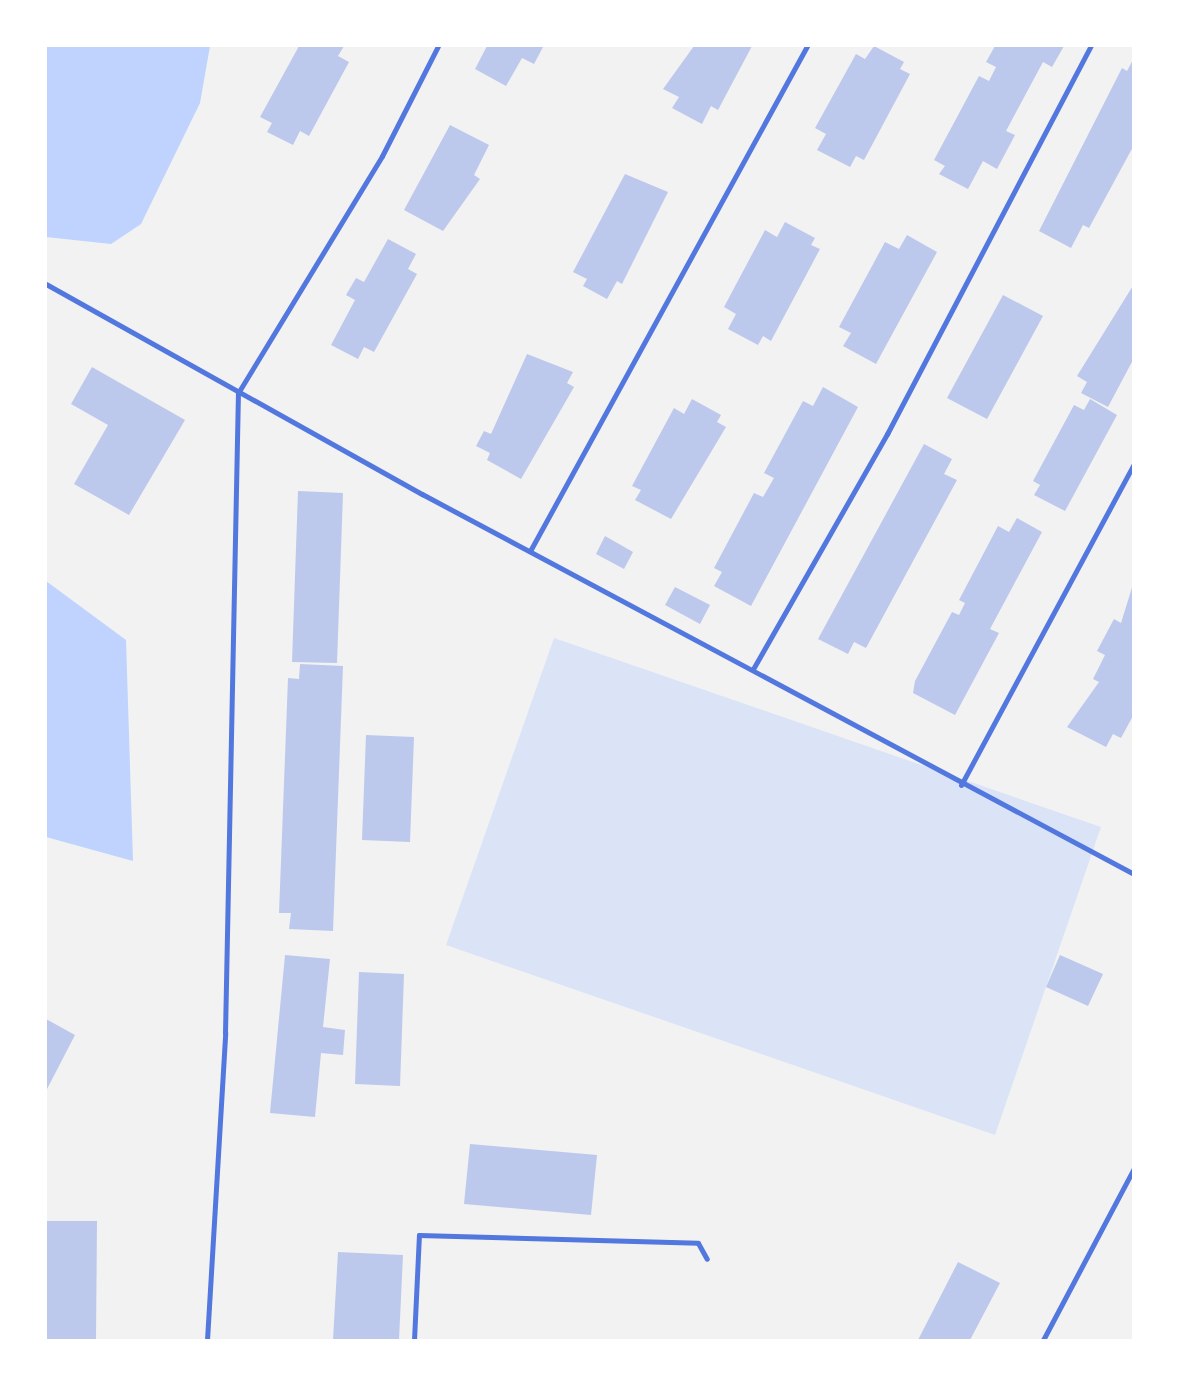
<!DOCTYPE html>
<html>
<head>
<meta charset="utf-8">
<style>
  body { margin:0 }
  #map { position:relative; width:1179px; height:1386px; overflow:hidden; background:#f2f2f2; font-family:"Archivo Narrow",sans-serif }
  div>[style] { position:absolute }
  .green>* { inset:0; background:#dbe4f7 }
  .water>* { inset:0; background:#bfd3fe }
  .building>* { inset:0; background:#bdc9ec }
  .service>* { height:5px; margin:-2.5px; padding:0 2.5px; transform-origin:2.5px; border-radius:2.5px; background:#5277de }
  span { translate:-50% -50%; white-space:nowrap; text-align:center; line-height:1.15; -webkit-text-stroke:7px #fff; paint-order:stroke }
  .frame { position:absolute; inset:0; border:47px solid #fff; pointer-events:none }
</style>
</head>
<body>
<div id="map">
  <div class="green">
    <i style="clip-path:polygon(554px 638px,1101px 827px,995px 1135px,446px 945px)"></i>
  </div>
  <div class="water">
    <i style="clip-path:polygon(46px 46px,210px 46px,200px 103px,141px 224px,111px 244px,46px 237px)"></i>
    <i style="clip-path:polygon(46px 581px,126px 640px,133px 861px,46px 837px)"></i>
  </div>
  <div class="building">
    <i style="clip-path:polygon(299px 46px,344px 46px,338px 56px,349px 62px,309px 136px,300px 131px,293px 145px,267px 132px,272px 123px,260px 117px)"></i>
    <i style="clip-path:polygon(487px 46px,540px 46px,543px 47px,534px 64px,522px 58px,506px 86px,475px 69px)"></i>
    <i style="clip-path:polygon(694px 46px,752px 46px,718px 110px,711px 106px,702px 124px,672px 108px,679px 97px,663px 89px)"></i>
    <i style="clip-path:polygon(874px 46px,904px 62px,900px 69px,910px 74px,864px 160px,856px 156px,850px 167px,817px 150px,826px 134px,815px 128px,856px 54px,865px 59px)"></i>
    <i style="clip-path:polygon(995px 46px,1064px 46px,1052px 67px,1043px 62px,1006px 131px,1015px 135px,997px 169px,983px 161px,968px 189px,939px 174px,945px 166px,934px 160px,979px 76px,989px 81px,996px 67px,986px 62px)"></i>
    <i style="clip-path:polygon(1134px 58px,1134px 145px,1089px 228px,1083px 225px,1071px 248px,1039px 231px,1122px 68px,1127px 71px)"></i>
    <i style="clip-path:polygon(450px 125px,489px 145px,474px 175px,480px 179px,443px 231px,404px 210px)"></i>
    <i style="clip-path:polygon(625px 174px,668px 192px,622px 284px,617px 281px,607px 299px,583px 286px,587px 279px,573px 272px)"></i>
    <i style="clip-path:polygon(785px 222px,815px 238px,811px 245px,820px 249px,771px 341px,763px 336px,758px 345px,728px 329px,736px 314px,724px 307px,765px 230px,777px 237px)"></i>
    <i style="clip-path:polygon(907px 235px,937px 252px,876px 364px,843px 346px,851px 333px,839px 327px,885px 242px,899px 249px)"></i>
    <i style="clip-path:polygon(388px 239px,416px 254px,408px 269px,417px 274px,374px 352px,364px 347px,358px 359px,331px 345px,355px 300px,346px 295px,356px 278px,364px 282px)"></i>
    <i style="clip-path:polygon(1134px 284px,1134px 358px,1108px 407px,1081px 393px,1087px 382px,1077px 376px)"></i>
    <i style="clip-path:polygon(1003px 295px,1043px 316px,987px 419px,947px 398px)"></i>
    <i style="clip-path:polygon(527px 354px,573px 372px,567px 383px,574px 387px,521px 479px,487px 460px,490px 453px,476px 446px,484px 431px,491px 434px)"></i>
    <i style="clip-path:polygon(92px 367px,185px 420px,129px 515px,74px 484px,108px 425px,71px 404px)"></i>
    <i style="clip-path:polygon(823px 387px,858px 407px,751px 606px,714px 586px,722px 572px,714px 568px,754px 493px,763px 497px,774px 478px,764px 473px,803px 401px,813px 406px)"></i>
    <i style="clip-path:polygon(692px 399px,721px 415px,717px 422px,726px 427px,671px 519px,635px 500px,641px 490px,632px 486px,674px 408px,684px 414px)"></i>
    <i style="clip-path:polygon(1090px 399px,1117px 415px,1065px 511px,1034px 495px,1040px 485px,1033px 481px,1074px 405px,1084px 410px)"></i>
    <i style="clip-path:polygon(924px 444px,952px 459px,944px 474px,957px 480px,866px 648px,854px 642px,848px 654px,818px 639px)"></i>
    <i style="clip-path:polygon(298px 491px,343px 493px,337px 663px,292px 662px)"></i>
    <i style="clip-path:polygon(1017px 518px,1042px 532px,990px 629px,999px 633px,955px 715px,913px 693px,915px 681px,952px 612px,959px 615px,965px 603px,959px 600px,998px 526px,1009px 532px)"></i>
    <i style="clip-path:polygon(605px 536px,633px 552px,624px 569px,596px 554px)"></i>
    <i style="clip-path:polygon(1134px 581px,1134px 714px,1121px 738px,1113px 734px,1106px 747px,1067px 727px,1099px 682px,1093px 679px,1105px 655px,1097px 651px,1114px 619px,1121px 623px)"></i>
    <i style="clip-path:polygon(675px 587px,710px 605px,700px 624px,665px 605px)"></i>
    <i style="clip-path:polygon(300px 664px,343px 666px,333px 931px,289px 929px,291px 913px,279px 913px,288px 678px,299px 679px)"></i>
    <i style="clip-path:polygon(366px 735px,414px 737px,410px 842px,362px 840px)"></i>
    <i style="clip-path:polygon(285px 955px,330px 959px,323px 1027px,345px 1030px,343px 1055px,321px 1053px,315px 1117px,270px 1113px)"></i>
    <i style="clip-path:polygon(1060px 955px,1103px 974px,1088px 1006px,1046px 987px)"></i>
    <i style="clip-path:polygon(359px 972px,404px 974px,400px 1086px,355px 1084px)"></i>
    <i style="clip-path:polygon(46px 1019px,75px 1035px,46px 1091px)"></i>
    <i style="clip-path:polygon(470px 1144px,597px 1155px,591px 1215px,464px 1204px)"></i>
    <i style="clip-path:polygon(46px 1221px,97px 1221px,96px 1340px,46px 1340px)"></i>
    <i style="clip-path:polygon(338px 1252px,403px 1255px,399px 1340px,333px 1340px)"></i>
    <i style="clip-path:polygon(958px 1262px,1000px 1283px,970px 1340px,918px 1340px)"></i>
  </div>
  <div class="service">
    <i style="left:46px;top:284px;width:431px;rotate:29.2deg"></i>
    <i style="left:422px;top:494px;width:807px;rotate:28.09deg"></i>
    <i style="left:530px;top:551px;width:576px;rotate:-61.25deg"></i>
    <i style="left:753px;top:669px;width:271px;rotate:-60.3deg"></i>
    <i style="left:887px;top:434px;width:438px;rotate:-62.3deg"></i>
    <i style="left:961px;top:785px;width:365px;rotate:-61.7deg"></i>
    <i style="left:207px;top:1340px;width:308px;rotate:-86.6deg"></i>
    <i style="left:225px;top:1033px;width:640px;rotate:-88.84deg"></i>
    <i style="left:238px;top:393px;width:277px;rotate:-58.7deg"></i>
    <i style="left:382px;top:156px;width:123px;rotate:-63deg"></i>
    <i style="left:414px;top:1340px;width:105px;rotate:-87.3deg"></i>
    <i style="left:419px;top:1235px;width:279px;rotate:1.6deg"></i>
    <i style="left:698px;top:1243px;width:18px;rotate:61deg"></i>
    <i style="left:1043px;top:1340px;width:195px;rotate:-62.1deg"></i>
  </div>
  <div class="frame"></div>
</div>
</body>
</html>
